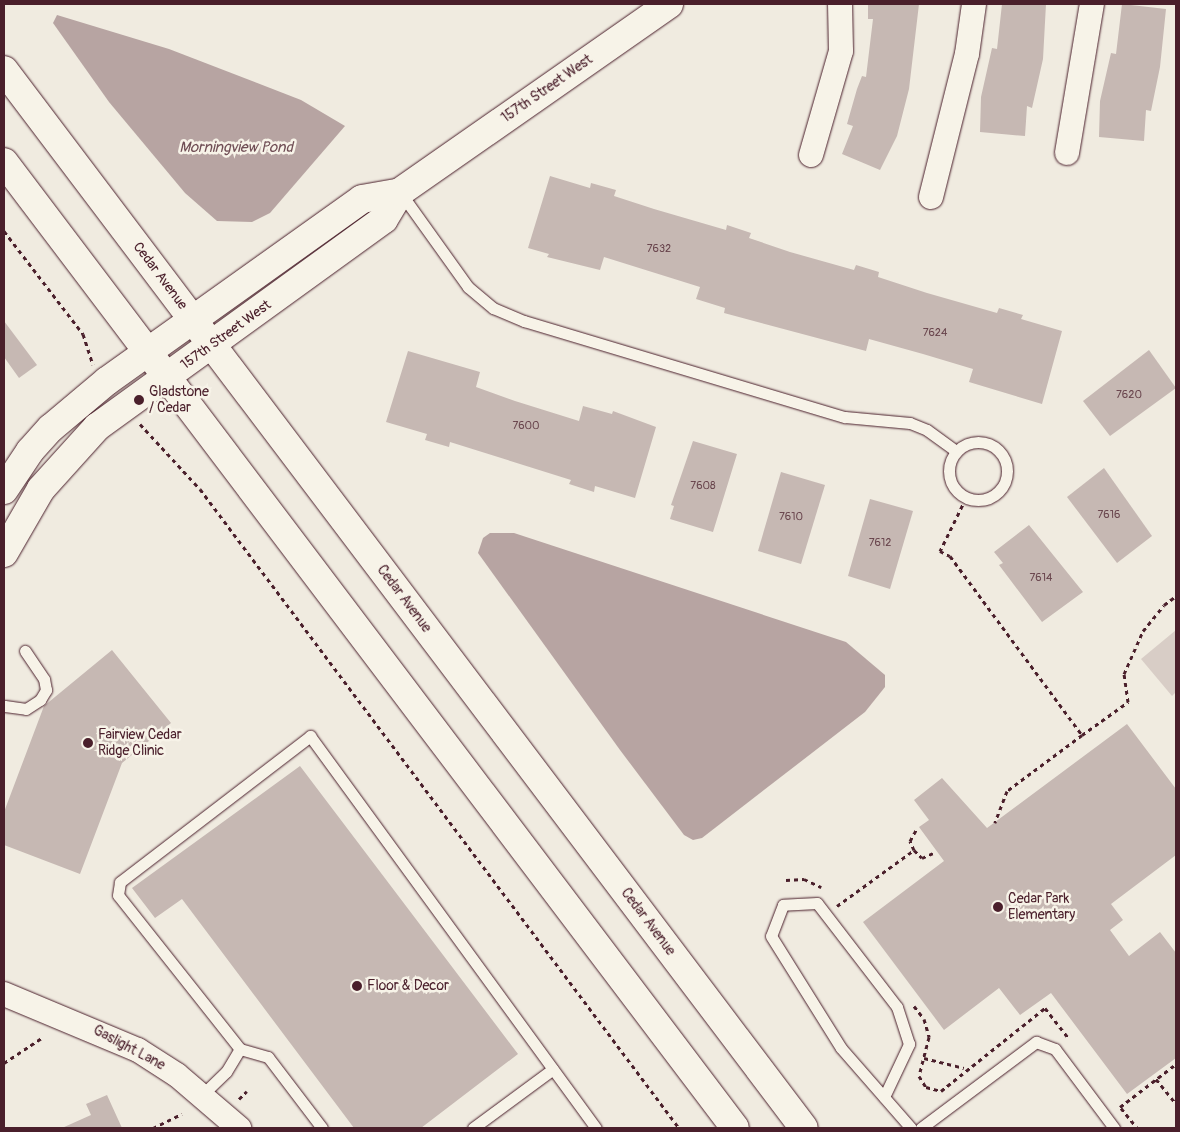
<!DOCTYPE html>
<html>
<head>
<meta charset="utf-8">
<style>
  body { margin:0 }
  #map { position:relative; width:1180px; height:1132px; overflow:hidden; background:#f0ebe0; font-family:Pangolin,sans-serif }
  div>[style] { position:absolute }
  .green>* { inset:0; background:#d8cdc6 }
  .water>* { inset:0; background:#b7a4a2 }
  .building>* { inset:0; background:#c6b8b3 }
  .path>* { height:3px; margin-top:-1.5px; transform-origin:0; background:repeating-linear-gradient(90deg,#4a1f2b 0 4px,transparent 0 8px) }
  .roads { filter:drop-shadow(0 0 1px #4a1f2b) drop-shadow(0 0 1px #4a1f2b) }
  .lane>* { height:11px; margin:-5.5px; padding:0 5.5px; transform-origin:5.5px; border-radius:5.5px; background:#f7f3e8 }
  .lane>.ring { margin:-5.5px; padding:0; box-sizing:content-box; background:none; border:11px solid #f7f3e8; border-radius:50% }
  .street>* { height:24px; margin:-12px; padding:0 12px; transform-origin:12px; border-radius:12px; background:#f7f3e8 }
  .secondary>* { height:28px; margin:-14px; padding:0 14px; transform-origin:14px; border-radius:14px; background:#f7f3e8 }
  .primary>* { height:28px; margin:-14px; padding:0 14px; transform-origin:14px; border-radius:14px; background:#f7f3e8 }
  .dots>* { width:14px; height:14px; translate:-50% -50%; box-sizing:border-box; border:2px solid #f7f3e8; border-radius:50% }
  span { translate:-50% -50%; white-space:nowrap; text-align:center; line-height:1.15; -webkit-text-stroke:5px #f7f3e8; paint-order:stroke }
  .number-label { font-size:11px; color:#69454d }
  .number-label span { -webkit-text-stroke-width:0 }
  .street-label { font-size:14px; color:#4a1f2b }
  .poi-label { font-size:14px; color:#4a1f2b }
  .left { translate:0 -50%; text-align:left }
  .water-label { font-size:15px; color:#704e55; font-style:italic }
  .frame { position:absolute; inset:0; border:5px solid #4a1f2b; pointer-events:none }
</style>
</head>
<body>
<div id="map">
  <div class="green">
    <i style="clip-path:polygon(1176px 630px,1176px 692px,1172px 696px,1141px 659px)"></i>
  </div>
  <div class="water">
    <i style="clip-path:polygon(57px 15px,169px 49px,301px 100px,345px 126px,270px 213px,252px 222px,217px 221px,185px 193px,109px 102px,53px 23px)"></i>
    <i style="clip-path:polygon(490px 533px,514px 533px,846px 642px,885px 675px,885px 687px,865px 712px,702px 838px,693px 840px,684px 835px,620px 750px,478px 553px,483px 538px)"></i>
  </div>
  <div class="building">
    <i style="clip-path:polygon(868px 4px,919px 4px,909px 89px,897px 136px,880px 170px,842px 154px,853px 126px,847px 124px,857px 89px,862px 76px,866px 77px,873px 19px,868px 19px)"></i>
    <i style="clip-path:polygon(1002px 4px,1046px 4px,1043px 59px,1032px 108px,1027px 106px,1025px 136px,980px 132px,981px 97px,992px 48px,997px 49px)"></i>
    <i style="clip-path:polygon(1122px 4px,1166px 9px,1160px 67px,1151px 111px,1146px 110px,1144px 141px,1099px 137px,1100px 101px,1111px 53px,1116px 54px)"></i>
    <i style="clip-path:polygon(550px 176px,590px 188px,591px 183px,616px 190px,614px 196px,654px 209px,726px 230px,727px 225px,751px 233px,749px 238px,790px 252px,854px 270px,856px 265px,879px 272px,878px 277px,927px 293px,997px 313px,999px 308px,1023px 315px,1021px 319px,1062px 331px,1042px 404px,969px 382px,973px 369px,923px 354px,869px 339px,866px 351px,724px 313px,725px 308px,696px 299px,700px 287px,604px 257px,600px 270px,547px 257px,549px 254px,528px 248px)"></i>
    <i style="clip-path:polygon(4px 321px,37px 365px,19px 378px,4px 357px)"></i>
    <i style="clip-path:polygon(1149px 350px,1176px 388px,1110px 436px,1083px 401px)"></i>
    <i style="clip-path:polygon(408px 351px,480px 372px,476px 387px,515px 401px,579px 421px,583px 406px,612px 414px,613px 411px,656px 427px,635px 498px,595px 486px,594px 492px,569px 484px,571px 480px,450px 442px,449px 447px,425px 440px,427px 434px,386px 422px)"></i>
    <i style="clip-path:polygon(693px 441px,737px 454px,713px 532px,670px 519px,674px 506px,671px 505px)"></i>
    <i style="clip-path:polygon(1104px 468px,1152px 536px,1117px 563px,1067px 497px)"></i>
    <i style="clip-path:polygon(781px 472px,825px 485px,801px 564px,758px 551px)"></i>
    <i style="clip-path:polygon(870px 499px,913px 511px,890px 589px,848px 576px)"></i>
    <i style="clip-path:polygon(1029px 525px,1083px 592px,1042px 622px,999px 565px,1003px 563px,994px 552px)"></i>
    <i style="clip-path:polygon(112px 650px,171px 723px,122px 763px,80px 874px,4px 845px,4px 812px,44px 706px)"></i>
    <i style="clip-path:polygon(1127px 724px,1176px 789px,1176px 855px,1111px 904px,1123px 920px,1110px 930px,1129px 956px,1160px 932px,1176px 953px,1176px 1058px,1127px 1094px,1051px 993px,1020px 1015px,999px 988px,944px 1030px,863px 922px,944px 861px,919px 827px,929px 820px,914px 800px,942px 778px,987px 828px)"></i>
    <i style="clip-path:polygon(300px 766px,518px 1054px,421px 1128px,354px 1128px,182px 899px,155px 918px,132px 888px)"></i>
    <i style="clip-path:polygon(107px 1095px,122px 1128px,62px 1128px,91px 1115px,86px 1104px)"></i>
  </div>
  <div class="path">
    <i style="left:4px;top:231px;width:130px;rotate:52.5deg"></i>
    <i style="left:83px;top:334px;width:32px;rotate:72deg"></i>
    <i style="left:140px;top:424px;width:88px;rotate:47.3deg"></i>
    <i style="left:200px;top:489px;width:799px;rotate:53.14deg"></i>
    <i style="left:966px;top:498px;width:59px;rotate:116.1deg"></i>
    <i style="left:940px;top:551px;width:11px;rotate:27deg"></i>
    <i style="left:950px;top:556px;width:222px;rotate:53.6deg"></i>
    <i style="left:1082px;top:735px;width:94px;rotate:143.3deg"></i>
    <i style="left:1007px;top:791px;width:34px;rotate:111deg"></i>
    <i style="left:1082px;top:735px;width:57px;rotate:-35.7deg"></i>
    <i style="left:1128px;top:702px;width:28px;rotate:-98deg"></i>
    <i style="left:1124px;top:674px;width:47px;rotate:-66.2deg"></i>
    <i style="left:1143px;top:631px;width:33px;rotate:-51deg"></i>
    <i style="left:1164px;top:605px;width:15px;rotate:-37deg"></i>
    <i style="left:914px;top:850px;width:10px;rotate:-114deg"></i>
    <i style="left:910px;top:841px;width:13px;rotate:-61deg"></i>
    <i style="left:786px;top:880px;width:18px;rotate:-3deg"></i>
    <i style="left:804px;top:879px;width:19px;rotate:25deg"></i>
    <i style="left:837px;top:906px;width:95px;rotate:-36deg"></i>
    <i style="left:914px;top:850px;width:11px;rotate:45deg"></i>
    <i style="left:922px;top:858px;width:12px;rotate:-24deg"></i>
    <i style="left:914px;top:1006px;width:16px;rotate:52deg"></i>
    <i style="left:924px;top:1019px;width:19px;rotate:74deg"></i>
    <i style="left:929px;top:1037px;width:40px;rotate:104.4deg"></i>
    <i style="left:919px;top:1076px;width:13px;rotate:58deg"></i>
    <i style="left:926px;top:1087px;width:16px;rotate:15deg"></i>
    <i style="left:941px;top:1091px;width:133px;rotate:-38.6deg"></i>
    <i style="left:1045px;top:1008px;width:39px;rotate:52deg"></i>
    <i style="left:924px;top:1058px;width:41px;rotate:14deg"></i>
    <i style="left:4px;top:1063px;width:47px;rotate:-33.7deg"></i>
    <i style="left:1156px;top:1079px;width:32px;rotate:51deg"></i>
    <i style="left:239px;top:1099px;width:11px;rotate:-45deg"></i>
    <i style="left:1120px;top:1107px;width:71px;rotate:-37.5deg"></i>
    <i style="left:1121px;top:1108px;width:26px;rotate:51deg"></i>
    <i style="left:153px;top:1128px;width:32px;rotate:-26deg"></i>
  </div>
  <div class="roads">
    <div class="lane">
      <i style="left:400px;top:192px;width:117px;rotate:54.4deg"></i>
      <i style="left:468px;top:287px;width:33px;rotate:40deg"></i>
      <i style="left:493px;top:308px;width:34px;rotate:23deg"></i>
      <i style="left:524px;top:321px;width:335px;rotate:16.7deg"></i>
      <i style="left:845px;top:417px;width:65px;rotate:5.3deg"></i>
      <i style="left:910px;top:423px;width:18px;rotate:22deg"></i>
      <i style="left:927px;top:430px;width:36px;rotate:36deg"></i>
      <i class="ring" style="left:949px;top:442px;width:47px;height:47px"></i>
      <i style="left:5px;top:706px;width:21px;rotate:8deg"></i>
      <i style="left:26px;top:709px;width:17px;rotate:-33deg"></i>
      <i style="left:40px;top:700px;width:12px;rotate:-59deg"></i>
      <i style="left:46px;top:690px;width:11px;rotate:-100deg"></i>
      <i style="left:44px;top:679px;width:34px;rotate:-124deg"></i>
      <i style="left:240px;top:1049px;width:29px;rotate:16deg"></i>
      <i style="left:268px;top:1057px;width:89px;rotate:52.7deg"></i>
      <i style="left:202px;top:1095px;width:33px;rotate:-44deg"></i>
      <i style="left:226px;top:1072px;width:27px;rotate:-59deg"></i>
      <i style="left:240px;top:1049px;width:196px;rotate:-128.4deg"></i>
      <i style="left:118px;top:895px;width:13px;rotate:-81deg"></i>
      <i style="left:120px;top:882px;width:240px;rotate:-37.5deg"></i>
      <i style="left:310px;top:736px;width:485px;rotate:53.9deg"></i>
      <i style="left:884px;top:1097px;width:59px;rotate:-64.7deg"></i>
      <i style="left:909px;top:1044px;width:39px;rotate:-108deg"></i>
      <i style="left:897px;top:1007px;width:131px;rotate:-127.6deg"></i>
      <i style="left:817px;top:903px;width:34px;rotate:177deg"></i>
      <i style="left:783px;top:905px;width:33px;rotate:111deg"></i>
      <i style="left:771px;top:936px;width:132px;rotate:58deg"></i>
      <i style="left:841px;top:1048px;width:106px;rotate:48.8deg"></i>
      <i style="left:473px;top:1128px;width:99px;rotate:-36.4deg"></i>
      <i style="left:921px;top:1128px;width:144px;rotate:-36.8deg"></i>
      <i style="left:1036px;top:1042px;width:20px;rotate:20deg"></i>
      <i style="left:1055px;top:1049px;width:99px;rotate:53.2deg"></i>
    </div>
    <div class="street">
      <i style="left:1067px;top:153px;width:151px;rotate:-80.5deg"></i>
      <i style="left:811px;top:155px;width:108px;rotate:-73.9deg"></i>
      <i style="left:841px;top:51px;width:47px;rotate:-91.2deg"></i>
      <i style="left:931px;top:197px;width:147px;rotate:-75.9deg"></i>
      <i style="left:967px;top:54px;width:50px;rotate:-82deg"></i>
      <i style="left:4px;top:994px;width:145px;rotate:22.7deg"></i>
      <i style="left:138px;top:1050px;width:46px;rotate:32.7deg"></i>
      <i style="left:177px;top:1075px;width:82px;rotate:40.5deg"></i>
    </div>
    <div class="secondary">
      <i style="left:4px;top:490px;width:47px;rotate:-56.3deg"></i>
      <i style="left:30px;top:451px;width:31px;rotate:-48deg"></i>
      <i style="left:51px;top:428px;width:73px;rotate:-40deg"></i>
      <i style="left:107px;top:381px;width:313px;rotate:-35.5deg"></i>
      <i style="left:362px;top:199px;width:39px;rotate:-10deg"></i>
      <i style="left:4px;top:553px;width:74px;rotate:-60deg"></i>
      <i style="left:41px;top:489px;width:84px;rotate:-47.9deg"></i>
      <i style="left:97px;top:427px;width:354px;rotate:-35.9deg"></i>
      <i style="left:384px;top:219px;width:31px;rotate:-59deg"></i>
      <i style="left:400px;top:192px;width:328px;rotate:-34.9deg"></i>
    </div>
    <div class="primary">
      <i style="left:4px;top:70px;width:1326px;rotate:52.91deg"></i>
      <i style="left:4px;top:162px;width:1211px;rotate:52.88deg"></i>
    </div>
  </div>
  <div class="dots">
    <i style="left:139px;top:400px;background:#4a1f2b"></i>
    <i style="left:88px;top:743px;background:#4a1f2b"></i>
    <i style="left:998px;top:907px;background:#4a1f2b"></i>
    <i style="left:357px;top:986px;background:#4a1f2b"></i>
  </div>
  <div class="number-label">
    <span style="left:659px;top:249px">7632</span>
    <span style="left:935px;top:333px">7624</span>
    <span style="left:1129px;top:395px">7620</span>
    <span style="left:526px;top:426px">7600</span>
    <span style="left:703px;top:486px">7608</span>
    <span style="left:1109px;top:515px">7616</span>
    <span style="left:791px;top:517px">7610</span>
    <span style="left:880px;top:543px">7612</span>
    <span style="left:1041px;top:578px">7614</span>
  </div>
  <div class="street-label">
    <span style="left:547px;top:89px;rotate:-35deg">157th Street West</span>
    <span style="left:160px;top:276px;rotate:53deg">Cedar Avenue</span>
    <span style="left:226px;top:335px;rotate:-36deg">157th Street West</span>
    <span style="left:404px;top:599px;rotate:53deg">Cedar Avenue</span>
    <span style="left:648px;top:922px;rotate:53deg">Cedar Avenue</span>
    <span style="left:129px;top:1048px;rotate:28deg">Gaslight Lane</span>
  </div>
  <div class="poi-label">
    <span class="left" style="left:149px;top:400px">Gladstone<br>/ Cedar</span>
    <span class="left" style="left:98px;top:743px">Fairview Cedar<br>Ridge Clinic</span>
    <span class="left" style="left:1008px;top:907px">Cedar Park<br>Elementary</span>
    <span class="left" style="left:367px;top:986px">Floor &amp; Decor</span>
  </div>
  <div class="water-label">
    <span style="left:236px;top:148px">Morningview Pond</span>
  </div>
  <div class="frame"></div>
</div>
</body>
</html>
